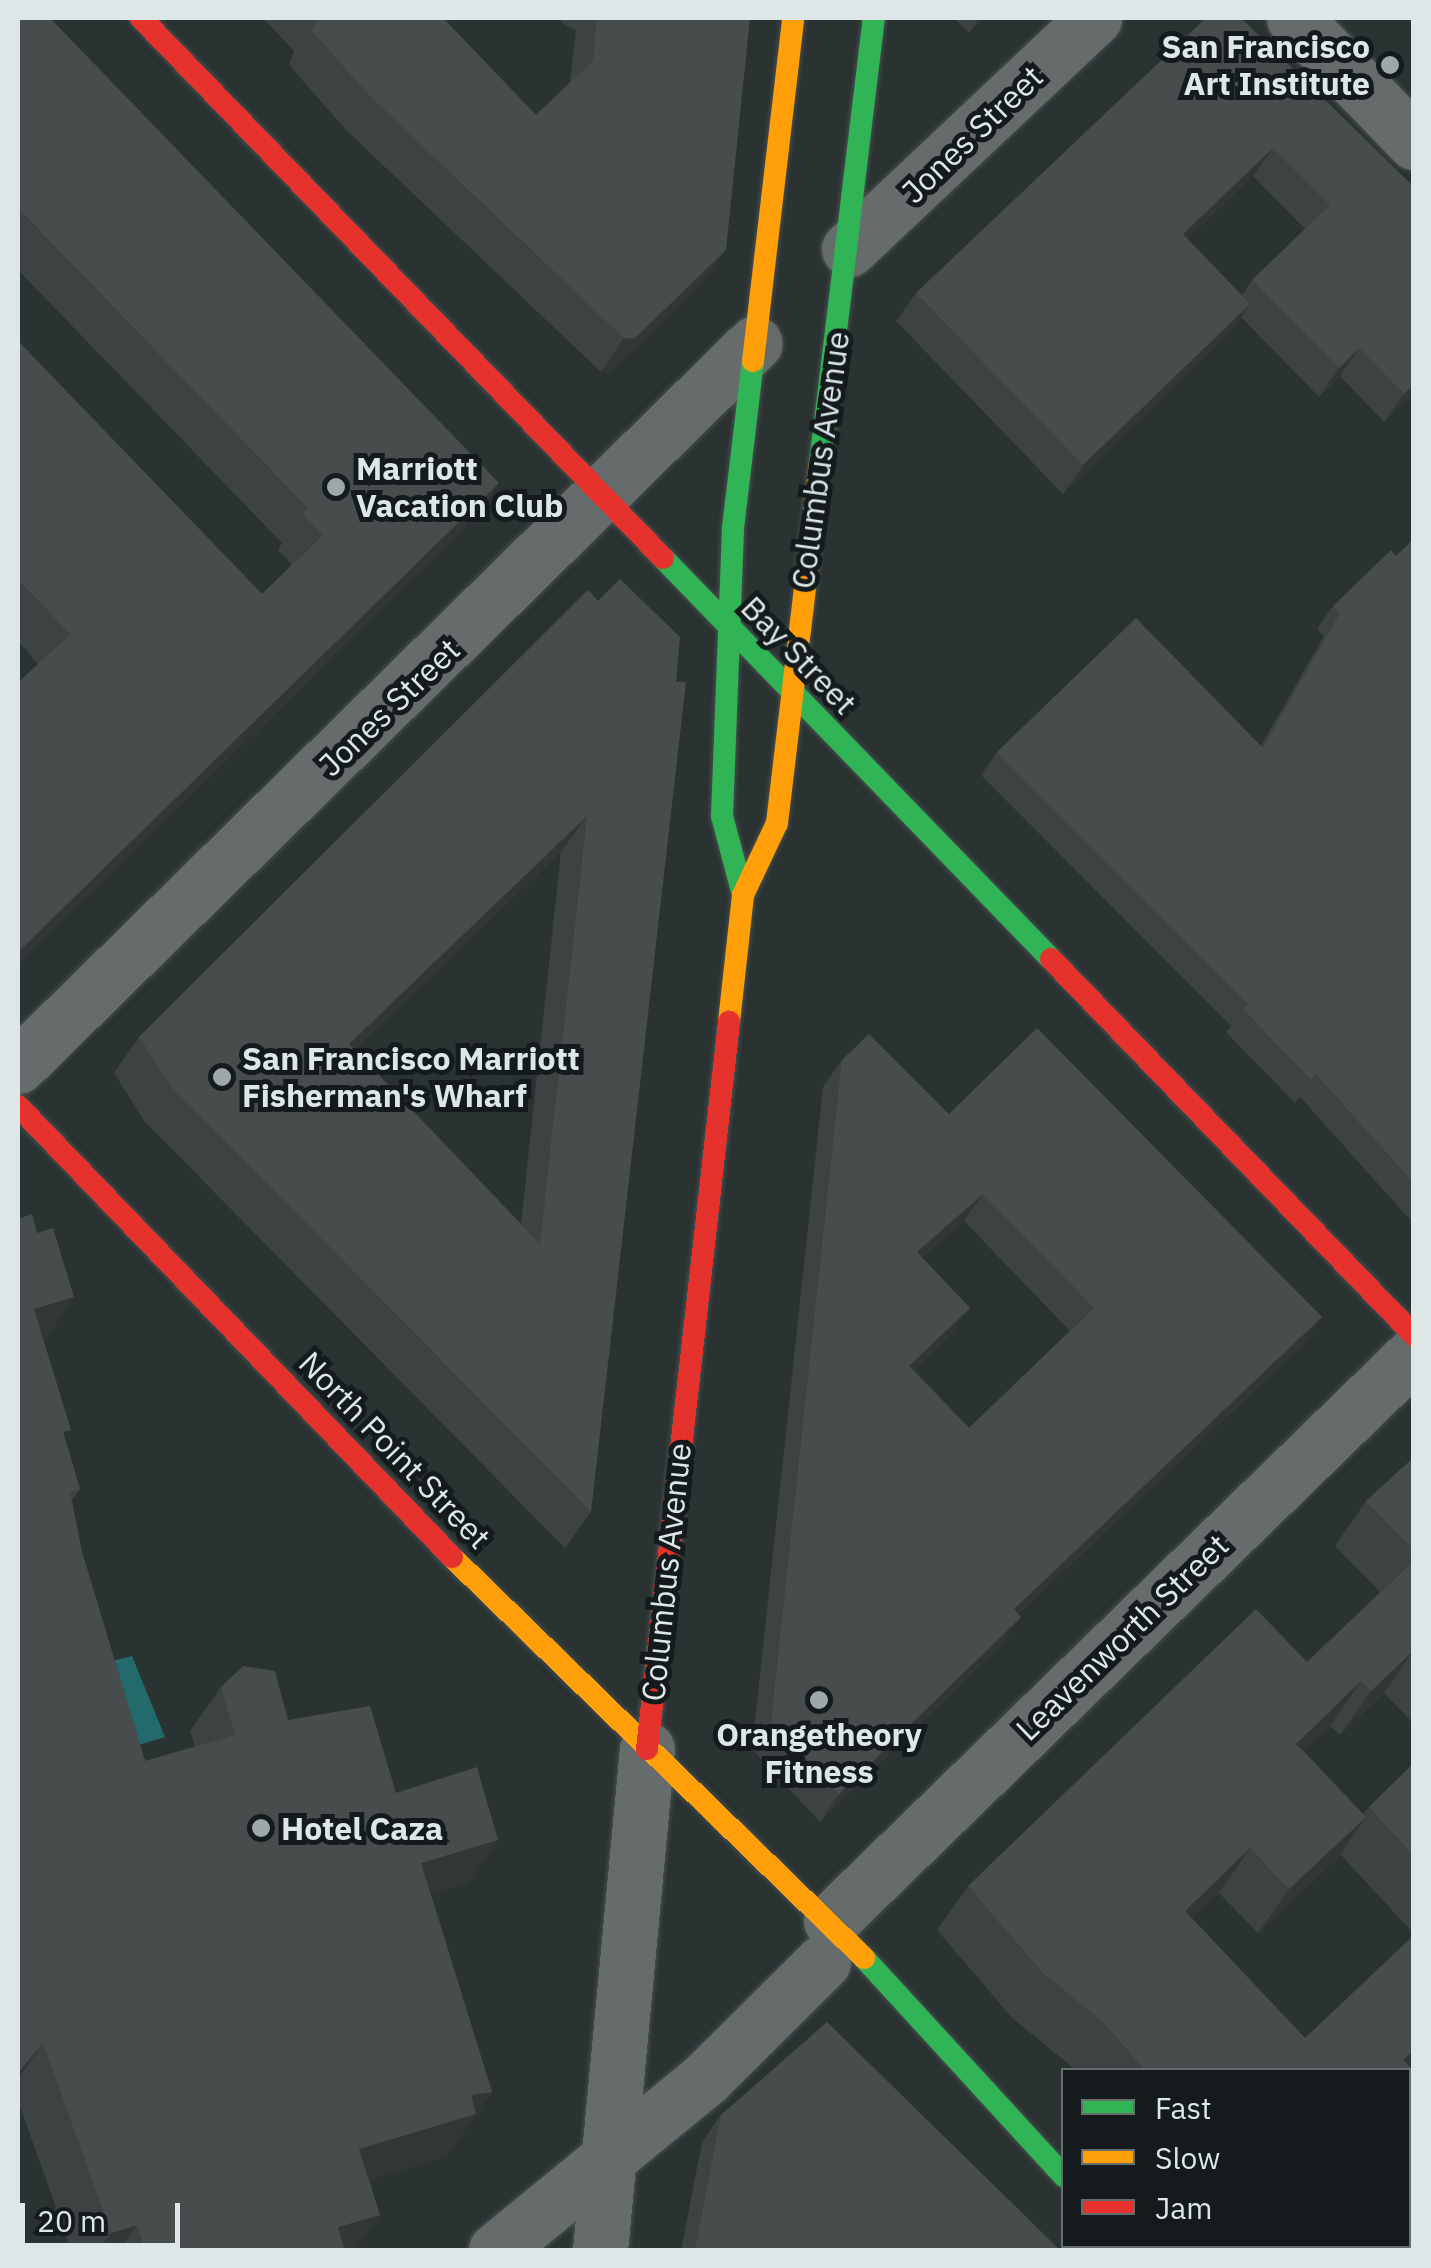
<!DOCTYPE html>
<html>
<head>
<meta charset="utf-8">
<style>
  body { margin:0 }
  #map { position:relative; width:1431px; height:2268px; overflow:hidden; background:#2a3232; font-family:"IBM Plex Sans",sans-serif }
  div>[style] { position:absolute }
  .water>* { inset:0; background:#236a6d }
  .roads { filter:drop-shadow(0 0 2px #474f4f) drop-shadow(0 0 2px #474f4f) }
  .street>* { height:55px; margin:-27.5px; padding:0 27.5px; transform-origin:27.5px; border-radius:27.5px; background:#666c6c }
  .fast>* { height:22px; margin:-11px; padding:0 11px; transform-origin:11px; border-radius:11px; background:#30b455 }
  .slow>* { height:22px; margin:-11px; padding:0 11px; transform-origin:11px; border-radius:11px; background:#ff9f0a }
  .jam>* { height:22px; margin:-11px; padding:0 11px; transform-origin:11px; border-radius:11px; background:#e5322d }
  .wall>* { inset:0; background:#3d4242 }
  .shaded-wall>* { inset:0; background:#323636 }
  .building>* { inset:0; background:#474d4d }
  .dots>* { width:28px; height:28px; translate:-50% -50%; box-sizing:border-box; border:5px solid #151b1c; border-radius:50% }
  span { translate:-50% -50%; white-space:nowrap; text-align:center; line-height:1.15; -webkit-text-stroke:10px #151b1c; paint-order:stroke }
  .poi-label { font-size:32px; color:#dde7e7; font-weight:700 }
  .right { translate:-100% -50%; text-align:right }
  .left { translate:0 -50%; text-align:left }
  .street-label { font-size:32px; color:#dde7e7 }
  .frame { position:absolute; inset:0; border:20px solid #dde7e7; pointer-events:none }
  .legend { position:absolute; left:1061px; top:2068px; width:350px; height:180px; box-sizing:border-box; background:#151b1c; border:2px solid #656d6d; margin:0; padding:12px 18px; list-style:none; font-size:30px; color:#dde7e7 }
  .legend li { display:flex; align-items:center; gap:20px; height:50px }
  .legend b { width:50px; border:2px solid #656d6d }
  .scale { position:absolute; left:20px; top:2203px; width:160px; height:45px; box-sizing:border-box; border:5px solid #dde7e7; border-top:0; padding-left:12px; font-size:30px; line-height:35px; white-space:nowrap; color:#dde7e7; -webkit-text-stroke:8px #151b1c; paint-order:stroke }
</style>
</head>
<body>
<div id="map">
  <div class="water">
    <i style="clip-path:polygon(132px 1656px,165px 1737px,129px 1748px,108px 1662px)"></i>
  </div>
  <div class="roads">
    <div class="street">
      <i style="left:1294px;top:18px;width:173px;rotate:45.9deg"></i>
      <i style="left:849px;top:249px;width:337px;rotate:-43.3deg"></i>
      <i style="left:18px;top:1066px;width:1032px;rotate:-44.45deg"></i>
      <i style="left:831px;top:1921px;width:813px;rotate:-44.2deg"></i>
      <i style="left:496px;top:2250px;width:271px;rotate:-39.3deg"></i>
      <i style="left:706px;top:2078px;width:165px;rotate:-44.8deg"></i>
      <i style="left:600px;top:2250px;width:503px;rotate:-84.64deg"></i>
    </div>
    <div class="fast">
      <i style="left:820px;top:463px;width:448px;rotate:-83.1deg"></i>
      <i style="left:663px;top:558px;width:558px;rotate:45.94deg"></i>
      <i style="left:743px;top:895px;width:82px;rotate:-104.9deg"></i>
      <i style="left:722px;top:816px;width:288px;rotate:-87.8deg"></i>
      <i style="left:733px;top:528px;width:168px;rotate:-83.2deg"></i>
      <i style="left:864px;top:1958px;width:296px;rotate:47.5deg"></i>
    </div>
    <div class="slow">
      <i style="left:753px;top:361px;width:345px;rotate:-83.3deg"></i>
      <i style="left:729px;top:1022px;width:128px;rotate:-83.7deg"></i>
      <i style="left:743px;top:895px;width:80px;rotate:-64.7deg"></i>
      <i style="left:777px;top:823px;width:363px;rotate:-83.2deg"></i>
      <i style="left:452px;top:1557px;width:575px;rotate:44.22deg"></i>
    </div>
    <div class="jam">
      <i style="left:141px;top:18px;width:751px;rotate:45.97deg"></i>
      <i style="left:1051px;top:959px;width:523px;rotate:46.01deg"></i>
      <i style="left:18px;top:1106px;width:626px;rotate:46.1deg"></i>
      <i style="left:647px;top:1749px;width:732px;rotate:-83.56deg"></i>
      <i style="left:1130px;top:2246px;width:6px;rotate:39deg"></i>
    </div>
  </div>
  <div class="wall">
    <i style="clip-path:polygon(18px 18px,499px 483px,474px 519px,18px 964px,18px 683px,38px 664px,18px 641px,18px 341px,262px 594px,292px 565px,278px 550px,282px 543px,18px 270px)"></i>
    <i style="clip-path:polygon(263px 18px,443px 18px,536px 115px,570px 82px,576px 31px,561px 22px,561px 18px,750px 18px,702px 284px,610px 373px,601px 372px,346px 130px,289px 65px,294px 51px)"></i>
    <i style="clip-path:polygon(954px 18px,985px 18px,969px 33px)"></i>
    <i style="clip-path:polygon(evenodd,1206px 18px,1414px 187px,1414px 393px,1384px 422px,1340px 376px,1319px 397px,1241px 317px,1231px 332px,1063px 494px,896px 321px,916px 293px,1206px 18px,1253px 176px,1305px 229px,1252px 280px,1242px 295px,1187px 239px,1253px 176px)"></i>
    <i style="clip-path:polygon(1414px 539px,1414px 1224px,1300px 1097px,1295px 1103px,1226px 1032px,1231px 1026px,981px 775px,997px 752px,1261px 746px,1324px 636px,1317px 629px,1333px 606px,1396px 556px)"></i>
    <i style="clip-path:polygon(evenodd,588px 590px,591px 1512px,565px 1548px,145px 1122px,114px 1073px,139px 1037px,588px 590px,561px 852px,521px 1224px,355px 1050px,561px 852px)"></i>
    <i style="clip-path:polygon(evenodd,842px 1060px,949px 1114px,1322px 1317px,1303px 1345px,1018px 1614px,1021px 1617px,1002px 1644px,820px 1822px,752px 1749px,823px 1087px,842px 1060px,964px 1221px,1070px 1331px,969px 1428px,914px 1370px,950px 1335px,970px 1308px,922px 1258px,964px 1221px)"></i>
    <i style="clip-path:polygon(18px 1219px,37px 1233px,74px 1297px,44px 1341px,65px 1439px,80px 1489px,72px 1500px,82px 1552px,145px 1761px,195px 1747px,190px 1731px,221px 1687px,288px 1720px,396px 1793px,498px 1840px,468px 1883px,431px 1894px,492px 2092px,446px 2157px,369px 2180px,380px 2215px,355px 2250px,71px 2250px,18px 2101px)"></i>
    <i style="clip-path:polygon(1414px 1457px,1414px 1724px,1384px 1693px,1340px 1735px,1330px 1726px,1304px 1751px,1363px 1814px,1369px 1807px,1414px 1763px,1414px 1934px,1340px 1854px,1335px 1861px,1258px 1933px,1219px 1893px,1192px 1918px,1305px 2038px,1410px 2068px,1414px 2250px,1249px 2250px,1244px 2246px,1408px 2246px,1408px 2070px,1076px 2070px,1012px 2018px,937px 1930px,968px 1886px,1307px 1662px,1380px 1592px,1335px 1546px,1366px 1501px)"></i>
    <i style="clip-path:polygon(721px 2115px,1060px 2250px,681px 2250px,702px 2142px)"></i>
  </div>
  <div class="shaded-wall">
    <i style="clip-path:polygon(980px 18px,985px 18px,969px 33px)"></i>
    <i style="clip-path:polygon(1273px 148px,1253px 176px,1163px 262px,1183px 234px)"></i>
    <i style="clip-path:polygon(726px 250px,702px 284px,610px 373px,601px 372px,624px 338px)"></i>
    <i style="clip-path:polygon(1250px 304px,1231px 332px,1063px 494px,1083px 465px)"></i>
    <i style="clip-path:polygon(1359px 348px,1340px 376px,1319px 397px,1339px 368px)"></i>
    <i style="clip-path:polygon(1414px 384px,1414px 393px,1384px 422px,1404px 394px)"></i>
    <i style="clip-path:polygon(499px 483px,474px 519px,18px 964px,18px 955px,22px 948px)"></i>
    <i style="clip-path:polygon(587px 816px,561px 852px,324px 1080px,349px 1044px)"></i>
    <i style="clip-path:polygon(983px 1194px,964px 1221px,898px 1280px,917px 1252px)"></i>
    <i style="clip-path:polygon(74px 1297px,43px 1341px,34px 1309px)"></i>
    <i style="clip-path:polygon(970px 1308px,950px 1335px,890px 1393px,909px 1366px)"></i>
    <i style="clip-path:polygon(1322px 1317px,1303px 1345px,994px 1636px,1014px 1609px)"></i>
    <i style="clip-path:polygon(1021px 1617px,1002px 1644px,820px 1822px,839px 1794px)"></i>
    <i style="clip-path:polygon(1414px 1650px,1384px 1693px,1340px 1735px,1371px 1691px)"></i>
    <i style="clip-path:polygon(1361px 1681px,1330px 1726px,1265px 1788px,1296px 1744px)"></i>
    <i style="clip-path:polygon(1366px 1817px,1335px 1861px,1258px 1933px,1289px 1889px)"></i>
    <i style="clip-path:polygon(498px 1840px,468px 1883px,390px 1906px,421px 1863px)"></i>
    <i style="clip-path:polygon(1250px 1848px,1219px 1893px,1154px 1955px,1185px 1911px)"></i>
    <i style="clip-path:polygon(43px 2043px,18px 2079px,18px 2073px)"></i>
    <i style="clip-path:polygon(1414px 2050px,1414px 2064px,1407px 2070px,1403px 2060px)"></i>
    <i style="clip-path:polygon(492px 2092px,446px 2157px,329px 2192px,359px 2149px,471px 2095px)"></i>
    <i style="clip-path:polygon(380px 2215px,355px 2250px,321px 2250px,338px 2227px)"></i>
    <i style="clip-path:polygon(137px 2225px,119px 2250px,99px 2250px,111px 2233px)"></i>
  </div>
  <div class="building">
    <i style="clip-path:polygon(18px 18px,50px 18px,499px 483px,22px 948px,18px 944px,18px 683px,70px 634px,18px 579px,18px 341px,262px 594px,323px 535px,303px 514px,308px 508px,18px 208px)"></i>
    <i style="clip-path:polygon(318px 18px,443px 18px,536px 115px,593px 61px,597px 18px,750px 18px,726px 250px,634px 339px,624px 338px,370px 96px,312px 31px)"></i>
    <i style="clip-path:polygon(1206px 18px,1241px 18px,1414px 187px,1414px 384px,1404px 394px,1359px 348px,1339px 368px,1252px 280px,1330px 205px,1273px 148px,1183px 234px,1250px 304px,1083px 465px,916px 293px)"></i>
    <i style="clip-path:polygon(1414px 539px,1414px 1183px,1316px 1074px,1311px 1080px,1243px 1009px,1248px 1004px,997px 752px,1136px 618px,1263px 748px,1340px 613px,1333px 606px,1391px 550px,1396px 556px)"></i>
    <i style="clip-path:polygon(evenodd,620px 579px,680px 637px,676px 682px,686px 682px,591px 1512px,171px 1086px,139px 1037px,588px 590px,598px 601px,620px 579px,587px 816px,540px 1244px,349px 1044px,587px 816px)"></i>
    <i style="clip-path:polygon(evenodd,1037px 1028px,1322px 1317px,1014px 1609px,1021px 1617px,839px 1794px,771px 1722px,842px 1060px,869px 1034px,949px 1114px,1037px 1028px,983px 1194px,1094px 1308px,969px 1428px,909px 1366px,970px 1308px,917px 1252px,983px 1194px)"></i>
    <i style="clip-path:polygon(32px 1214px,37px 1233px,53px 1228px,74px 1297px,34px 1309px,71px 1430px,63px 1432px,80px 1489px,70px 1492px,82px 1552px,145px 1761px,235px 1735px,221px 1687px,243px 1666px,275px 1671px,288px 1720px,370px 1706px,396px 1793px,477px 1767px,498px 1840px,421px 1863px,492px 2092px,471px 2095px,476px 2114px,359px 2149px,380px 2215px,338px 2227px,344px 2248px,335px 2250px,145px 2250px,137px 2225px,111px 2233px,43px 2043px,18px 2073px,18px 1219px)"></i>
    <i style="clip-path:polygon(1414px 1457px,1414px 1550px,1366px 1501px)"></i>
    <i style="clip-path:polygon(1414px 1561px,1414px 1650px,1371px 1691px,1361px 1681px,1296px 1744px,1366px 1817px,1289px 1889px,1250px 1848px,1185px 1911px,1305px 2038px,1414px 1935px,1414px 2050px,1403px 2060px,1414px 2071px,1414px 2250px,1325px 2250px,1320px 2246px,1408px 2246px,1408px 2070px,1145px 2070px,1102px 2021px,1043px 1973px,968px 1886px,1256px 1609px,1307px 1662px)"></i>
    <i style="clip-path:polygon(1414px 1763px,1414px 1856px,1369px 1807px)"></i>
    <i style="clip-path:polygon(827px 2022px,1060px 2250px,695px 2250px,721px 2115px)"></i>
  </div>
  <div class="dots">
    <i style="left:1390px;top:65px;background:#9ea8a8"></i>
    <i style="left:336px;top:487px;background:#9ea8a8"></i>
    <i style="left:222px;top:1077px;background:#9ea8a8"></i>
    <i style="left:819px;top:1700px;background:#9ea8a8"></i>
    <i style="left:261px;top:1828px;background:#9ea8a8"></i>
  </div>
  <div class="poi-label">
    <span class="right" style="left:1370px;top:65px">San Francisco<br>Art Institute</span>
    <span class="left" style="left:356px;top:487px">Marriott<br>Vacation Club</span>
    <span class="left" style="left:242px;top:1077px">San Francisco Marriott<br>Fisherman's Wharf</span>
    <span style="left:819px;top:1753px">Orangetheory<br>Fitness</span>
    <span class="left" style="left:281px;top:1828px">Hotel Caza</span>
  </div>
  <div class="street-label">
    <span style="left:972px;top:134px;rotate:-44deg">Jones Street</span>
    <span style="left:820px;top:460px;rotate:-82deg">Columbus Avenue</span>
    <span style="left:799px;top:655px;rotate:46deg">Bay Street</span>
    <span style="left:389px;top:707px;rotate:-44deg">Jones Street</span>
    <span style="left:395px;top:1450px;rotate:46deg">North Point Street</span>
    <span style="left:666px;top:1572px;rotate:-84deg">Columbus Avenue</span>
    <span style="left:1122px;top:1637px;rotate:-44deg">Leavenworth Street</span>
  </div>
  <div class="frame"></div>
  <ul class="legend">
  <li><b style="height:12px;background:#30b455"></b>Fast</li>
  <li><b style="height:12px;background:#ff9f0a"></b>Slow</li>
  <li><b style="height:12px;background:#e5322d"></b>Jam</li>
  </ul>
  <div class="scale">20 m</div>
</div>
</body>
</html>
